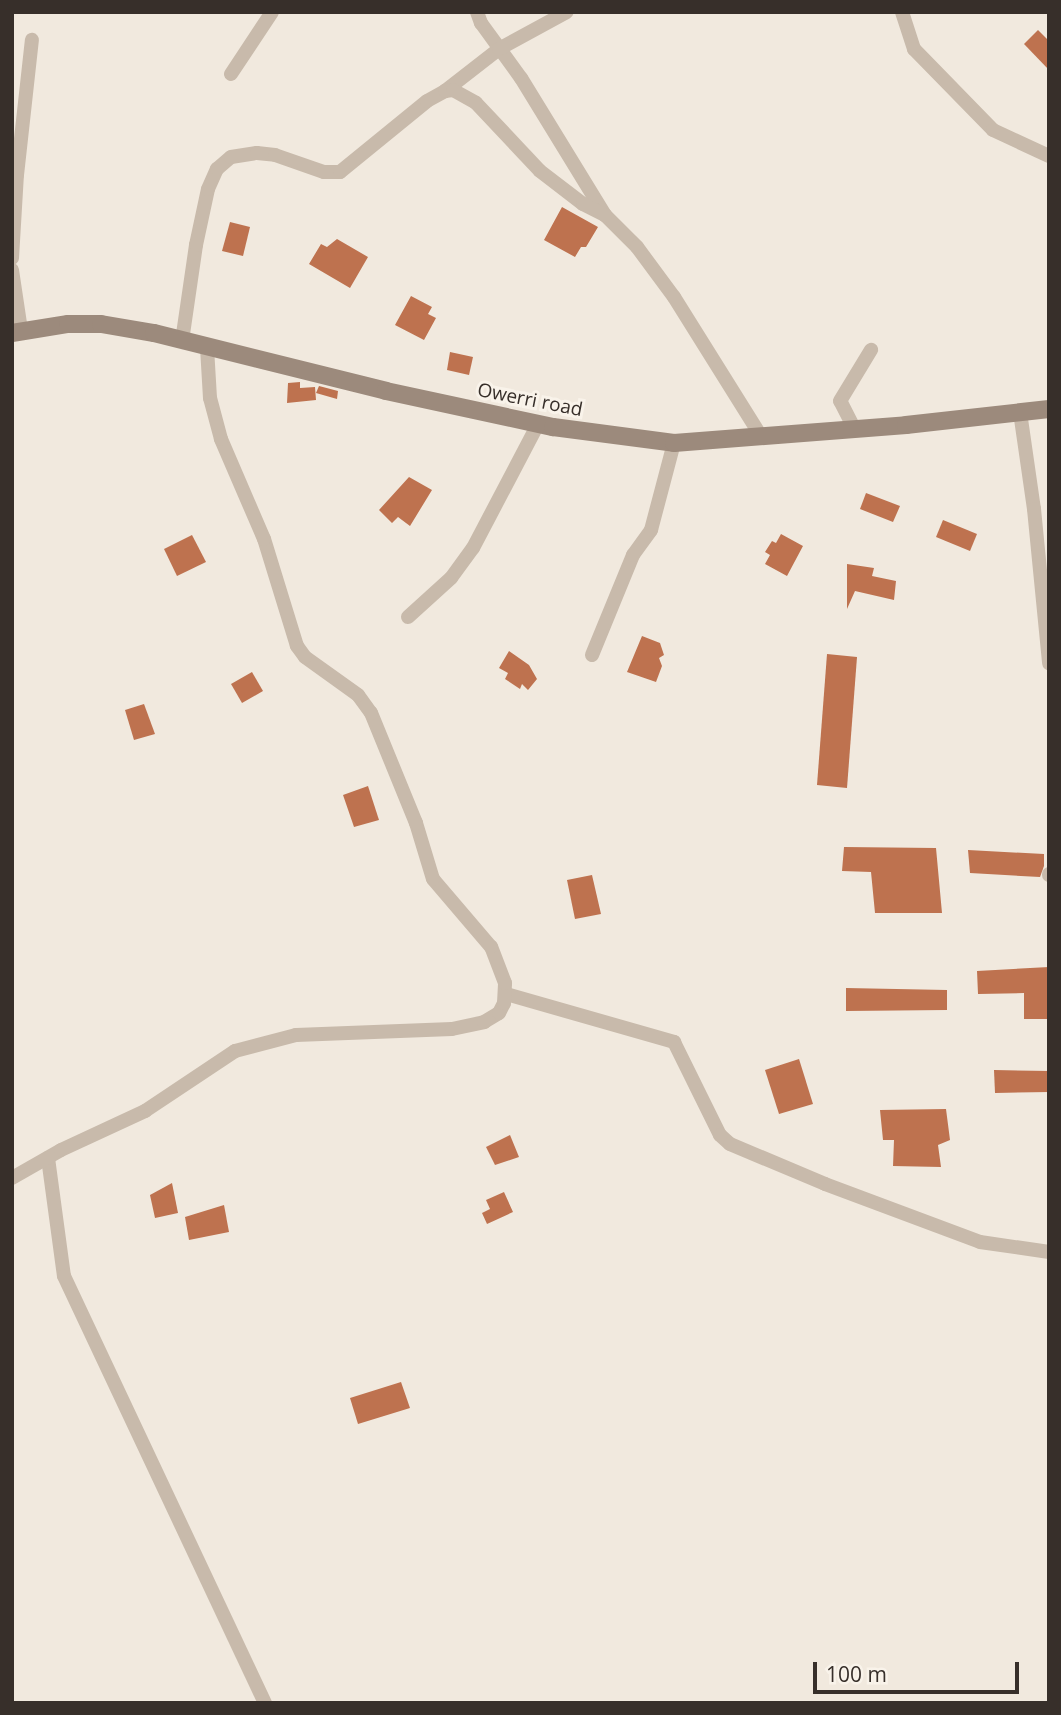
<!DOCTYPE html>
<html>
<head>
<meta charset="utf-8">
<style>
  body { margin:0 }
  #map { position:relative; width:1061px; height:1715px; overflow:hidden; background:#f1e9de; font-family:"Open Sans",sans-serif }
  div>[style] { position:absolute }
  .building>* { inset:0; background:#be724f }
  .minor>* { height:14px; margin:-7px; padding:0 7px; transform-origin:7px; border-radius:7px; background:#c8baab }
  .secondary>* { height:18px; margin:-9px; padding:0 9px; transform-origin:9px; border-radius:9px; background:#9c8a7c }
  span { translate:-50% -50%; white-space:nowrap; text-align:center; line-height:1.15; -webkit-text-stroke:6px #f9f3ea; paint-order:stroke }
  .street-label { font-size:19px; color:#372f2a }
  .frame { position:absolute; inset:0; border:14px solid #372f2a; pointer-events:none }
  .scale { position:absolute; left:813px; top:1662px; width:206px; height:32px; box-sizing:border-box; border:4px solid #372f2a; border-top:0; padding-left:9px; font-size:21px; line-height:24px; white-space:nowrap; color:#372f2a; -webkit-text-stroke:5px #f9f3ea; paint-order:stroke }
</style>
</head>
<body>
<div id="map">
  <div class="building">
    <i style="clip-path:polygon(1038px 30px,1049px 41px,1049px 70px,1024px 44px)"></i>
    <i style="clip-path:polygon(562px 207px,598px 227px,586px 247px,581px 247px,575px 257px,544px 240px)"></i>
    <i style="clip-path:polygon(230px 222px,250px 227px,243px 256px,222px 251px)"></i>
    <i style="clip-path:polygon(337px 239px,368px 257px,350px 288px,309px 264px,321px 244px,327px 247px)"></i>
    <i style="clip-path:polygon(411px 296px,432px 307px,428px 314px,436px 318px,424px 340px,395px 325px)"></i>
    <i style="clip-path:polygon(450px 352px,473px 357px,469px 375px,447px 370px)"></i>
    <i style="clip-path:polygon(300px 382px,300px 388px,315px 387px,316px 400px,287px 403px,288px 383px)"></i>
    <i style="clip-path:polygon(319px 386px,338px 391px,337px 399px,316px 393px)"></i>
    <i style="clip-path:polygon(409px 477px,432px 490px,410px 526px,398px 517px,392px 523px,379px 510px)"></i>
    <i style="clip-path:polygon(866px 493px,900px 506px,893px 522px,860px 509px)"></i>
    <i style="clip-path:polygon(943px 520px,977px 534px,970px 551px,936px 537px)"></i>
    <i style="clip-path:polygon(781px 534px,803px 546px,787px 576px,765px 564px,770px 555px,765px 552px,772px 541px,776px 543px)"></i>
    <i style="clip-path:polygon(192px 535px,206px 562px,177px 576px,164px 549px)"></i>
    <i style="clip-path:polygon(847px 564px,874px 568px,872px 576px,896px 581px,894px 600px,855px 591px,847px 609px)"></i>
    <i style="clip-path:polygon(642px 636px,660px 643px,664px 655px,659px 658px,662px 666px,656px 682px,627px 672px)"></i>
    <i style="clip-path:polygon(509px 651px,529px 665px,537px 679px,528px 690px,522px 684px,520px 689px,505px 679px,508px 673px,499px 668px)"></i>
    <i style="clip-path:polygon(827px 654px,857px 657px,847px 788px,817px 785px)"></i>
    <i style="clip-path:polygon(252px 672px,263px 691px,242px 703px,231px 684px)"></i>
    <i style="clip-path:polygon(144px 704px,155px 734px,134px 740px,125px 710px)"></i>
    <i style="clip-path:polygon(368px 786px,379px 820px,354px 827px,343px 795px)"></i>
    <i style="clip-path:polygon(844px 847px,936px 848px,942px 913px,875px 913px,871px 872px,842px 871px)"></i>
    <i style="clip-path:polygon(968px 850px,1044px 854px,1044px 866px,1040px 877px,970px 873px)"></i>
    <i style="clip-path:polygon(592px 875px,601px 914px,575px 919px,567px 880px)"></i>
    <i style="clip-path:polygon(1049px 967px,1049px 1019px,1024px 1019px,1024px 993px,978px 994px,977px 971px)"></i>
    <i style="clip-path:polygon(846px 988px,947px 990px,947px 1010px,846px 1011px)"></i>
    <i style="clip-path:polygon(799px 1059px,813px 1104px,779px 1114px,765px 1070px)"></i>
    <i style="clip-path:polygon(994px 1070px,1049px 1071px,1049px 1092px,995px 1093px)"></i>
    <i style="clip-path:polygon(946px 1109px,950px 1140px,938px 1145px,941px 1167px,893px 1166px,894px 1140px,883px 1140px,880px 1110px)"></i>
    <i style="clip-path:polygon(510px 1135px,519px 1157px,495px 1165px,486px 1147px)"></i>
    <i style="clip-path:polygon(172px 1183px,178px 1213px,155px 1218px,150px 1195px)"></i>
    <i style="clip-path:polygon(504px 1192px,513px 1212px,487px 1224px,482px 1213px,490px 1209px,486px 1200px)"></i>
    <i style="clip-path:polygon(224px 1205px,229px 1232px,189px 1240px,185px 1217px)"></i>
    <i style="clip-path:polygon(401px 1382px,410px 1408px,358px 1424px,350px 1398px)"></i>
  </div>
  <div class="minor">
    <i style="left:477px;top:12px;width:12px;rotate:70deg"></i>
    <i style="left:481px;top:23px;width:68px;rotate:54deg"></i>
    <i style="left:521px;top:78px;width:161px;rotate:58.5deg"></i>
    <i style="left:605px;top:215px;width:45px;rotate:45deg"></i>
    <i style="left:637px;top:247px;width:62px;rotate:53.5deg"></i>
    <i style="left:674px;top:297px;width:164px;rotate:58deg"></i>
    <i style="left:902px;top:12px;width:39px;rotate:72deg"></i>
    <i style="left:914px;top:49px;width:113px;rotate:45.7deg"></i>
    <i style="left:993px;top:130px;width:62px;rotate:24.9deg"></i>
    <i style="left:231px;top:74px;width:74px;rotate:-56.5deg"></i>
    <i style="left:445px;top:91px;width:68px;rotate:-37.9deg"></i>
    <i style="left:499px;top:49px;width:77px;rotate:-28.6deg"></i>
    <i style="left:12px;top:258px;width:83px;rotate:-86.6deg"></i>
    <i style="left:17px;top:175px;width:136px;rotate:-83.7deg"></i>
    <i style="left:12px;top:270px;width:61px;rotate:81.5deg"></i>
    <i style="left:182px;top:341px;width:97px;rotate:-81.7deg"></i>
    <i style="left:196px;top:245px;width:57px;rotate:-77.9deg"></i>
    <i style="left:208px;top:189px;width:22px;rotate:-66deg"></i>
    <i style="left:217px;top:169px;width:18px;rotate:-41deg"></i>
    <i style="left:231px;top:157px;width:26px;rotate:-9deg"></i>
    <i style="left:257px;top:153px;width:18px;rotate:6deg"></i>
    <i style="left:275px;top:155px;width:52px;rotate:19.1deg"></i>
    <i style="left:324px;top:172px;width:16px"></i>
    <i style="left:340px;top:172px;width:112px;rotate:-39.2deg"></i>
    <i style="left:427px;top:101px;width:21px;rotate:-29deg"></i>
    <i style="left:445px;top:91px;width:8px;rotate:-7deg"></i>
    <i style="left:453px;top:90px;width:26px;rotate:29deg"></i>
    <i style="left:476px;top:103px;width:93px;rotate:46.7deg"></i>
    <i style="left:540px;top:171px;width:54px;rotate:37.5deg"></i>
    <i style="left:583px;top:204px;width:25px;rotate:27deg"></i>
    <i style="left:1020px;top:412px;width:98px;rotate:81.8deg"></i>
    <i style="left:1034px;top:509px;width:155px;rotate:84.4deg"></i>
    <i style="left:854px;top:428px;width:30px;rotate:-117deg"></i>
    <i style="left:840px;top:401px;width:60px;rotate:-58.7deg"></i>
    <i style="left:408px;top:617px;width:58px;rotate:-42.2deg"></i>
    <i style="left:451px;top:578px;width:37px;rotate:-54deg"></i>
    <i style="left:473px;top:548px;width:140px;rotate:-62.3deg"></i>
    <i style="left:592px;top:655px;width:108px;rotate:-67.7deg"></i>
    <i style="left:633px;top:555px;width:31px;rotate:-54deg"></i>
    <i style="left:651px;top:530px;width:90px;rotate:-75.2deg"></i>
    <i style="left:1049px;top:875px;width:1px;rotate:-90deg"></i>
    <i style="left:506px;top:994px;width:175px;rotate:15.9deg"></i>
    <i style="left:674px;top:1042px;width:104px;rotate:63.7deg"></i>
    <i style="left:720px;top:1135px;width:13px;rotate:42deg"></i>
    <i style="left:730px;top:1144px;width:103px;rotate:22.8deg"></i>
    <i style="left:825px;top:1184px;width:165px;rotate:20.5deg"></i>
    <i style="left:980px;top:1242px;width:70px;rotate:8.2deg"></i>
    <i style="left:48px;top:1158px;width:119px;rotate:82.3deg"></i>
    <i style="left:64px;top:1276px;width:472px;rotate:64.8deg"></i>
    <i style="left:12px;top:1178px;width:56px;rotate:-29.7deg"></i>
    <i style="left:61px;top:1150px;width:93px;rotate:-24.9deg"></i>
    <i style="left:145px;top:1111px;width:108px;rotate:-33.7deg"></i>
    <i style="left:235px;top:1051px;width:63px;rotate:-14.7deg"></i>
    <i style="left:296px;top:1035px;width:156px;rotate:-2.2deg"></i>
    <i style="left:452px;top:1029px;width:33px;rotate:-12deg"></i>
    <i style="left:484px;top:1022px;width:17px;rotate:-31deg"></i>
    <i style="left:499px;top:1013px;width:11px;rotate:-63deg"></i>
    <i style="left:504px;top:1003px;width:20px;rotate:-87deg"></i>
    <i style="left:505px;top:983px;width:39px;rotate:-111deg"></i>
    <i style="left:491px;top:947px;width:89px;rotate:-130.5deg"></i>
    <i style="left:433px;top:879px;width:59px;rotate:-106.9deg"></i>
    <i style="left:416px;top:823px;width:119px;rotate:-112.2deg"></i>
    <i style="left:371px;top:713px;width:22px;rotate:-126deg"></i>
    <i style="left:358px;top:695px;width:65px;rotate:-144.4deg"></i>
    <i style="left:305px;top:657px;width:14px;rotate:-126deg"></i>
    <i style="left:297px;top:646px;width:112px;rotate:-107.1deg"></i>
    <i style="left:264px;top:539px;width:109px;rotate:-113.3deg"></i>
    <i style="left:221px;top:439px;width:42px;rotate:-105deg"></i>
    <i style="left:210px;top:398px;width:50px;rotate:-93.4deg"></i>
  </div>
  <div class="secondary">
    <i style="left:12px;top:333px;width:57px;rotate:-9.1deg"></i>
    <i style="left:68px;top:324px;width:33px"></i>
    <i style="left:101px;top:324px;width:54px;rotate:9.6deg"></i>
    <i style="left:154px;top:333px;width:239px;rotate:14deg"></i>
    <i style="left:386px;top:391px;width:171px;rotate:12.2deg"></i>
    <i style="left:553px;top:427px;width:122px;rotate:7.5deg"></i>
    <i style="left:674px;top:443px;width:233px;rotate:-4.4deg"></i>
    <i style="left:906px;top:425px;width:144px;rotate:-6.4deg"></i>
  </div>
  <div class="street-label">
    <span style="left:530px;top:400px;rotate:11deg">Owerri road</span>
  </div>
  <div class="frame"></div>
  <div class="scale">100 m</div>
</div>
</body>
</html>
